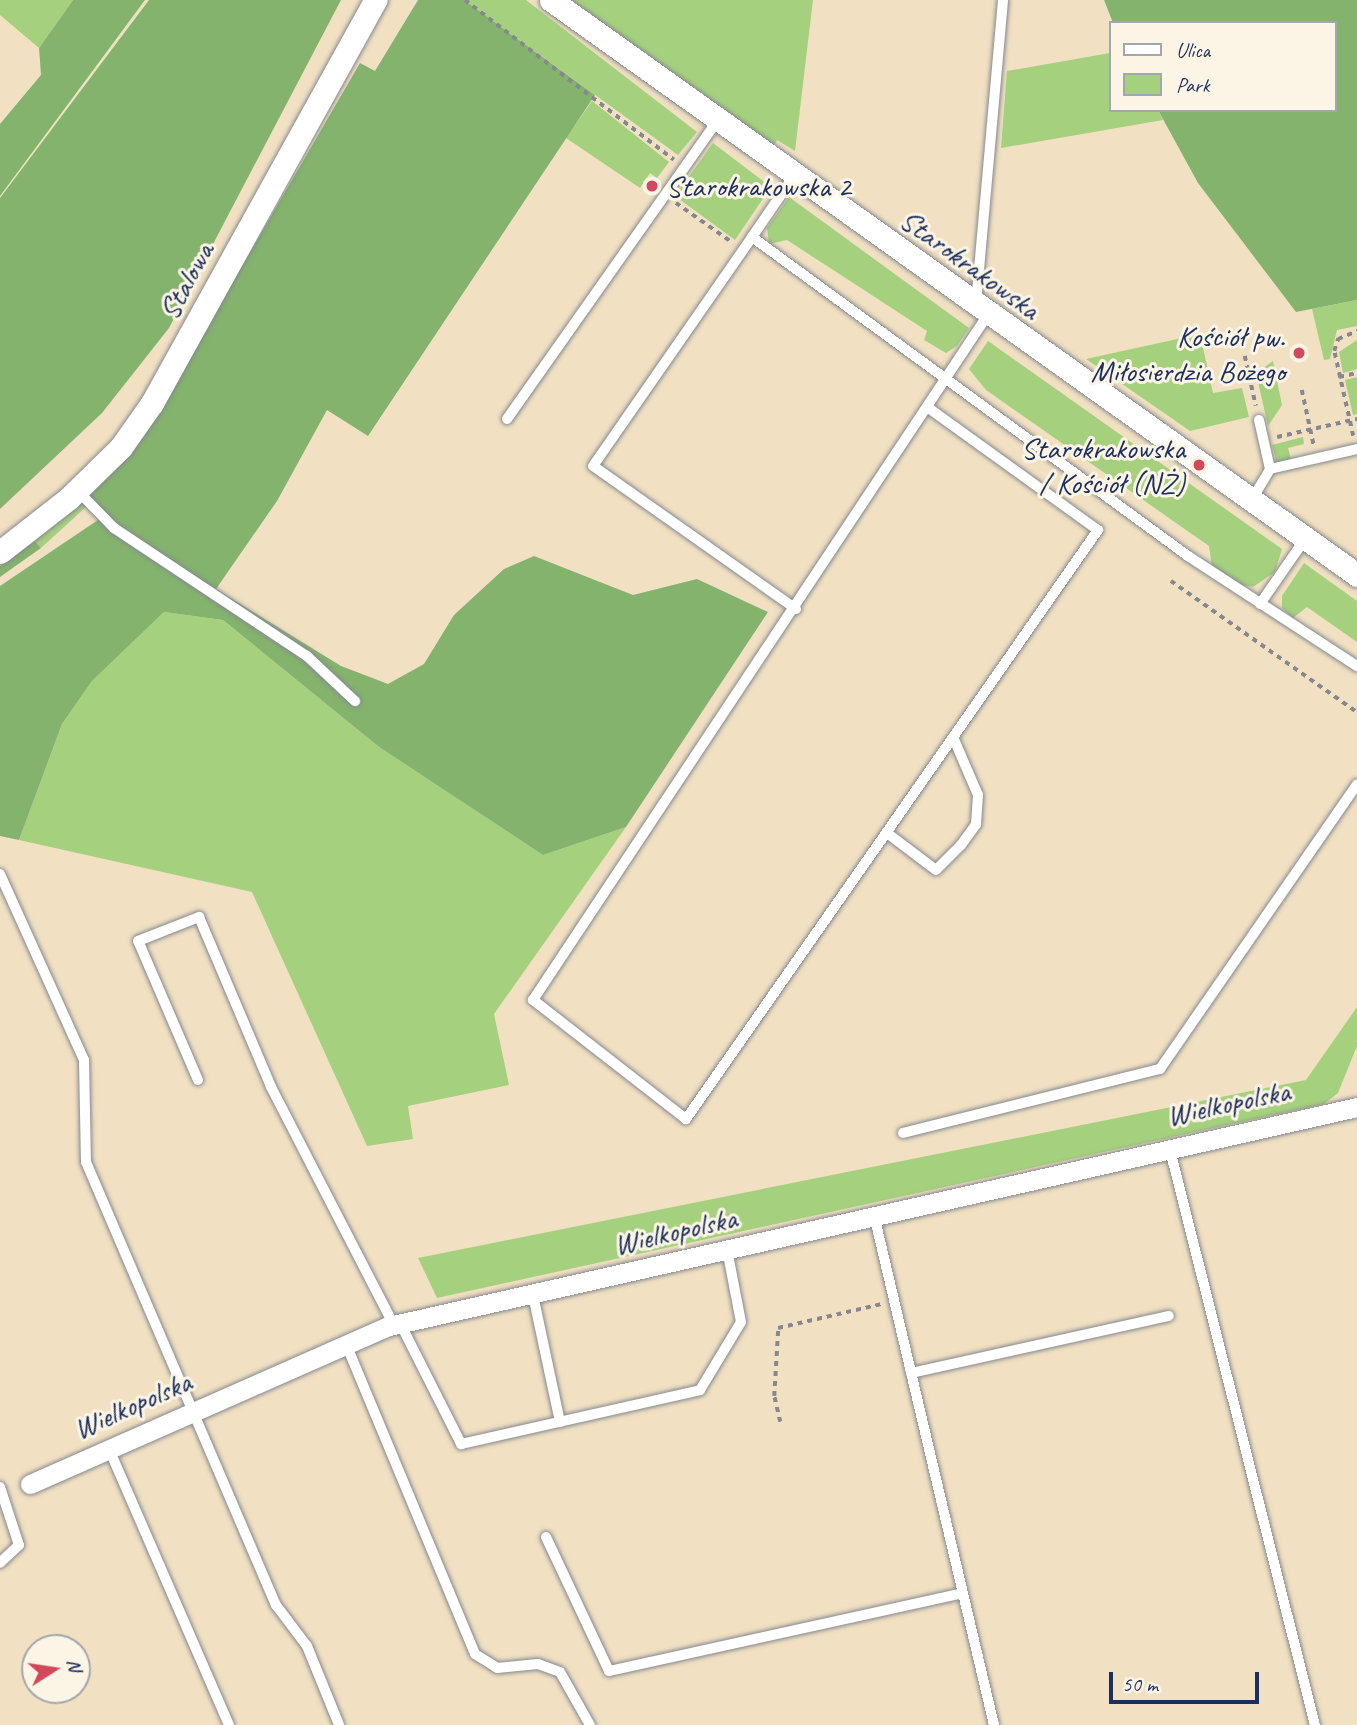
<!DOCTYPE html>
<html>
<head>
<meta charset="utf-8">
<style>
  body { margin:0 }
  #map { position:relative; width:1357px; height:1725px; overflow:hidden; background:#f1e1c2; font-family:Caveat,sans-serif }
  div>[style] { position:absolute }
  .green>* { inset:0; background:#a5d17e }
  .forest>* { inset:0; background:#84b36d }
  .path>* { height:3.5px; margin-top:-1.75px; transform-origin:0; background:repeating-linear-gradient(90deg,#868890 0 5px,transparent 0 10px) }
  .roads { filter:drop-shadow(0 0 2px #868890) drop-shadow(0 0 2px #868890) }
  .service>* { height:10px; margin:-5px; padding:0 5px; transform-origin:5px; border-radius:5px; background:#fff }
  .minor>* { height:19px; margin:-9.5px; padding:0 9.5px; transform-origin:9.5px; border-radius:9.5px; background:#fff }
  .tertiary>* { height:23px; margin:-11.5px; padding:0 11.5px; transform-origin:11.5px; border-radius:11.5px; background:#fff }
  .dots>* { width:19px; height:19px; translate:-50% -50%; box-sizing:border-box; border:4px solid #fcf5e5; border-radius:50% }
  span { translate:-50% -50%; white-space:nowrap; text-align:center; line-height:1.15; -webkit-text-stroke:6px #fcf5e5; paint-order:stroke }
  .poi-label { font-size:30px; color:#1b2f5e }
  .left { translate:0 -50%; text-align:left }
  .right { translate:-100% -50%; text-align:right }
  .street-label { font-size:30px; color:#1b2f5e }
  .legend { position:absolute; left:1109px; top:21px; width:228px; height:91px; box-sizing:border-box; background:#fcf5e5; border:2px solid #a2a6af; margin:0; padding:9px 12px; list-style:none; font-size:21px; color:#1b2f5e }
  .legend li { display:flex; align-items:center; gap:14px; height:35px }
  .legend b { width:35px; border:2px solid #a2a6af }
  .north { position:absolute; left:21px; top:1634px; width:70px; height:70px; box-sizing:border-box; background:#fcf5e5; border:2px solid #a2a6af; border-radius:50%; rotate:78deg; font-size:19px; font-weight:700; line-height:28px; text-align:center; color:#1b2f5e }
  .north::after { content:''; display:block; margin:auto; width:24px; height:32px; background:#d1495b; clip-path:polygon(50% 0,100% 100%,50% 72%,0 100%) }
  .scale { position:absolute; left:1109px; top:1672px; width:150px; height:32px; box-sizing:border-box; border:4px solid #1b2f5e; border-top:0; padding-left:9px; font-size:21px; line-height:24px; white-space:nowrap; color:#1b2f5e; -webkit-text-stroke:5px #fcf5e5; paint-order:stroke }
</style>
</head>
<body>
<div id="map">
  <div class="green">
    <i style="clip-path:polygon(0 0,73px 0,39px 48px,0 15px)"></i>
    <i style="clip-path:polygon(464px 0,526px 0,697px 132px,678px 155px)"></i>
    <i style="clip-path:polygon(567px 0,813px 0,795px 151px,777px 140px,772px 149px)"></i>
    <i style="clip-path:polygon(1110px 53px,1110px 110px,1158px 110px,1163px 120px,1001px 148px,1007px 71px)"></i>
    <i style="clip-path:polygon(592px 101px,669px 162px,657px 178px,650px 173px,640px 188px,566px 138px)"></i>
    <i style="clip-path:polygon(713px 143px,771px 187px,735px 240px,675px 196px)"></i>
    <i style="clip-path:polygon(789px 197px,969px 328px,957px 346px,946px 353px,924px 340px,927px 331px,787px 240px,769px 244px,767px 228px)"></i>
    <i style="clip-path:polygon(1357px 300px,1357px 326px,1337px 330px,1330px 359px,1324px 360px,1312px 309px)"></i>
    <i style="clip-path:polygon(1200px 334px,1213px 393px,1242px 388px,1249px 417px,1190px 431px,1086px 359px)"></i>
    <i style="clip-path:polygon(1357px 340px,1357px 369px,1343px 373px,1339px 352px)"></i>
    <i style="clip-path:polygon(988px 341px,1282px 549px,1275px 572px,1253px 587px,1234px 583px,1212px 567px,1209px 546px,986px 390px,969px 369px)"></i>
    <i style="clip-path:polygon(1273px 361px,1282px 405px,1268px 426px,1256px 373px)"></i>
    <i style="clip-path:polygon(1357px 377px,1357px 414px,1353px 415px,1345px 380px)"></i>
    <i style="clip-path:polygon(1303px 437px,1304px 444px,1288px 448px,1291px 459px,1277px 463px,1272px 445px)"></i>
    <i style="clip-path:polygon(81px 499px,87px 506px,41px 548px,35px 541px)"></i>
    <i style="clip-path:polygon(1304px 563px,1357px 601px,1357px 642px,1307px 607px,1293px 618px,1282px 608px,1282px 596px)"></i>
    <i style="clip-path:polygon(164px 612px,223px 620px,379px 747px,543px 855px,626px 827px,494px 1014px,509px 1085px,408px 1106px,413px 1139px,367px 1146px,252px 892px,19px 840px,62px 724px,92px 681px)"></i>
    <i style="clip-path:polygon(1357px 1007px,1357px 1046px,1338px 1093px,1324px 1104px,437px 1298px,418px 1258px,1306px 1080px)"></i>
  </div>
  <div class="forest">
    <i style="clip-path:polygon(73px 0,145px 0,0 196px,0 124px,41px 75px,39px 48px)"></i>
    <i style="clip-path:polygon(149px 0,341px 0,169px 328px,102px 413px,0 509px,0 198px)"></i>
    <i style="clip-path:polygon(418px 0,464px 0,595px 95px,368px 436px,327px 410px,277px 501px,216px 589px,341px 666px,388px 684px,424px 664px,454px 615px,504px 569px,534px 556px,633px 595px,697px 579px,768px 612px,626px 827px,543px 855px,379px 747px,223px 620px,164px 612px,92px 681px,62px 724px,19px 840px,0 836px,0 586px,98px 520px,81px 499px,159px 409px,360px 63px,375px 71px)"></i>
    <i style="clip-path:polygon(1104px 0,1357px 0,1357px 300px,1296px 312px,1198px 183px,1158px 110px,1334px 110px,1334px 23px,1113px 23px)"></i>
    <i style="clip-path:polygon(35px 541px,41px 548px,0 577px,0 566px)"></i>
  </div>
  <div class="path">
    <i style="left:465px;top:0;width:263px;rotate:37.4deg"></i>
    <i style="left:676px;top:203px;width:70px;rotate:35.1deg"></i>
    <i style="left:1245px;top:356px;width:51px;rotate:77.6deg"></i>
    <i style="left:1339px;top:377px;width:18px;rotate:-13deg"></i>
    <i style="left:1302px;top:390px;width:57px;rotate:77.9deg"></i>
    <i style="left:1353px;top:436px;width:87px;rotate:-102.6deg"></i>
    <i style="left:1334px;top:351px;width:13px;rotate:-72deg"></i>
    <i style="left:1338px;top:339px;width:21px;rotate:-23deg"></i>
    <i style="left:1277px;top:437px;width:82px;rotate:-12.7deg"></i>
    <i style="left:1171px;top:581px;width:228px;rotate:35.2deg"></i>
    <i style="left:780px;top:1422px;width:27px;rotate:-103deg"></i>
    <i style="left:774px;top:1396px;width:68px;rotate:-86.6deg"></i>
    <i style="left:778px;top:1328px;width:107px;rotate:-13deg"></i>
  </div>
  <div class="roads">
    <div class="service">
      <i style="left:752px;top:237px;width:74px;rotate:-55.5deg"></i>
      <i style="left:976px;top:303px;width:304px;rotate:-84.9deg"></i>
      <i style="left:930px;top:409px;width:207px;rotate:35.8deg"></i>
      <i style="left:1098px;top:530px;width:719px;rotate:124.97deg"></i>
      <i style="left:686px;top:1119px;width:194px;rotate:-142.1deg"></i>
      <i style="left:533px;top:1000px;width:821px;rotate:-56.43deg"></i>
      <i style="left:507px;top:419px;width:366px;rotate:-54.8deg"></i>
      <i style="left:1259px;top:420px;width:50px;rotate:77.3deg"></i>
      <i style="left:77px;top:490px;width:53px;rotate:45.8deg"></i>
      <i style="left:114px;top:528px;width:232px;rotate:33.6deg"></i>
      <i style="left:307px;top:656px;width:66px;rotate:43.2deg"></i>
      <i style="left:1251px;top:501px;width:37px;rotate:-59deg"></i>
      <i style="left:1270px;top:469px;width:89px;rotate:-12.9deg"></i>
      <i style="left:1260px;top:604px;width:79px;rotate:-55.3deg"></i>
      <i style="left:796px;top:609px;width:248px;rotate:-144.8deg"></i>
      <i style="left:593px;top:466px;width:279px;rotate:-55.2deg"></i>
      <i style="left:752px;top:237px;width:540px;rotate:36.19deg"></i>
      <i style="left:1188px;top:556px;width:202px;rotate:33.1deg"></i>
      <i style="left:887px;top:833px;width:61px;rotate:37.1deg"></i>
      <i style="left:936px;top:870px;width:35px;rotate:-45deg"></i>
      <i style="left:961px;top:845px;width:26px;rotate:-54deg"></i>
      <i style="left:976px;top:824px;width:29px;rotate:-86deg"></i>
      <i style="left:978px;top:795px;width:63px;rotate:-113.3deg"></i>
      <i style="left:0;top:874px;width:204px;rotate:65.7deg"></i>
      <i style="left:84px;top:1060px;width:102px;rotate:88.9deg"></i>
      <i style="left:86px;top:1162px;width:482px;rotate:66.8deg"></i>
      <i style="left:276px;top:1605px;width:51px;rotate:52.9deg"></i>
      <i style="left:307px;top:1646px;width:85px;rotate:67.9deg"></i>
      <i style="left:198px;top:1080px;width:151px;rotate:-113.3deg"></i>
      <i style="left:138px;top:941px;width:66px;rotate:-21.5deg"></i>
      <i style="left:199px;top:917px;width:185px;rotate:67deg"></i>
      <i style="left:271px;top:1087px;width:268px;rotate:62.7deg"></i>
      <i style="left:903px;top:1133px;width:265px;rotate:-14deg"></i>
      <i style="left:1160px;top:1069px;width:346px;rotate:-55.3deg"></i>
      <i style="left:1169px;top:1146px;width:597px;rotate:75.85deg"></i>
      <i style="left:874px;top:1215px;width:524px;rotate:76.76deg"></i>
      <i style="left:533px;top:1295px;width:130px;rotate:78deg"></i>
      <i style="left:400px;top:1323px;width:136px;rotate:63.2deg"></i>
      <i style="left:461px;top:1444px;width:245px;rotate:-12.7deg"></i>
      <i style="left:700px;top:1390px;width:79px;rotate:-58.9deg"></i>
      <i style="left:741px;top:1322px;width:74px;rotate:-100.9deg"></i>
      <i style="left:346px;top:1344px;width:336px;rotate:67.4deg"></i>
      <i style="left:475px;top:1654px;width:26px;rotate:32deg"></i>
      <i style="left:497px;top:1668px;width:41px;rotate:-5.6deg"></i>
      <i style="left:538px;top:1664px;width:23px;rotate:20deg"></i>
      <i style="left:560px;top:1672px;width:61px;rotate:60.5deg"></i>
      <i style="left:911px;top:1373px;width:264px;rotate:-12.5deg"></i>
      <i style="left:109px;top:1449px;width:301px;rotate:66.5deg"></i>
      <i style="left:0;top:1487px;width:61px;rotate:71.9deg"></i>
      <i style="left:19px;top:1545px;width:26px;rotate:137deg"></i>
      <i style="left:546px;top:1537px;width:148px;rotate:64.8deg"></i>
      <i style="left:609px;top:1671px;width:362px;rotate:-12.4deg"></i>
    </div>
    <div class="minor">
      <i style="left:30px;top:1484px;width:392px;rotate:-23.8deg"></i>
      <i style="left:389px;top:1326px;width:992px;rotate:-12.75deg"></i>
    </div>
    <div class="tertiary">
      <i style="left:551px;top:0;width:990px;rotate:35.5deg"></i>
      <i style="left:0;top:552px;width:88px;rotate:-38deg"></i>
      <i style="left:69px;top:498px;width:73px;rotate:-44.4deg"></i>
      <i style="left:121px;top:447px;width:54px;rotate:-54.8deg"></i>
      <i style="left:152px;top:403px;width:461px;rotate:-61deg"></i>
    </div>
  </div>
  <div class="dots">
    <i style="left:652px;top:186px;background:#d1495b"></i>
    <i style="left:1299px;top:353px;background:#d1495b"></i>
    <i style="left:1199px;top:465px;background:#d1495b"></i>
  </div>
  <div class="poi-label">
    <span class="left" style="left:666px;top:186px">Starokrakowska 2</span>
    <span class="right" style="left:1285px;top:353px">Kościół pw.<br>Miłosierdzia Bożego</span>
    <span class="right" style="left:1185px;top:465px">Starokrakowska<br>/ Kościół (NŻ)</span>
  </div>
  <div class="street-label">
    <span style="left:970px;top:264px;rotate:36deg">Starokrakowska</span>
    <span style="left:186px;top:281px;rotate:-61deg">Stalowa</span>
    <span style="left:1228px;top:1103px;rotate:-12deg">Wielkopolska</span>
    <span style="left:675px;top:1231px;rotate:-13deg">Wielkopolska</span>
    <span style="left:132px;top:1405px;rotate:-24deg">Wielkopolska</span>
  </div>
  <ul class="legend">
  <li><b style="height:9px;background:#fff"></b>Ulica</li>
  <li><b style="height:19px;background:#a5d17e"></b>Park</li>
  </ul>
  <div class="north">N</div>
  <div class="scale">50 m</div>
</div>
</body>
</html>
